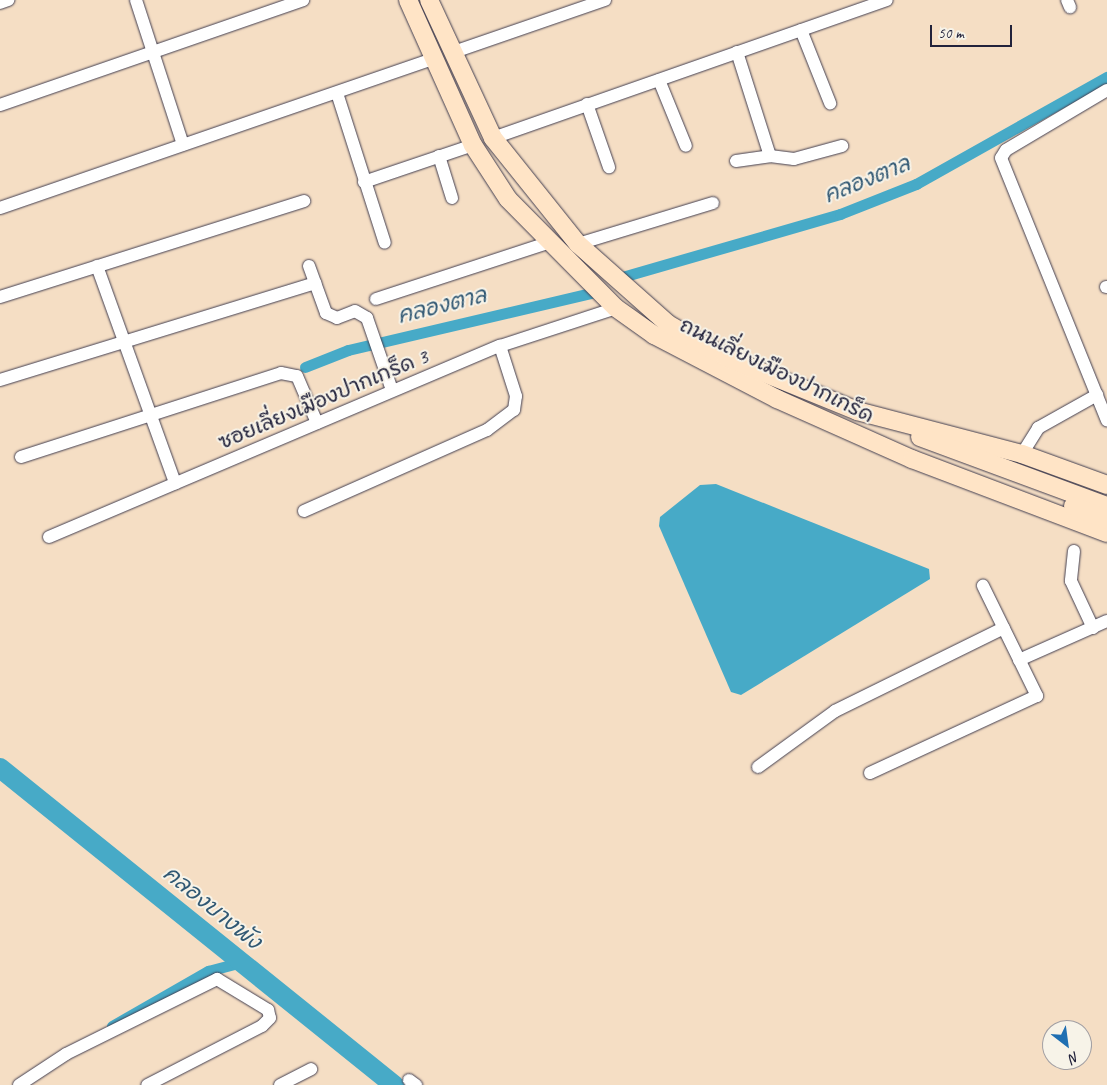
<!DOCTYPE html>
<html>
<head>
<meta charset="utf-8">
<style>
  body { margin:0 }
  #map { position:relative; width:1107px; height:1085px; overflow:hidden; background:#f5dec4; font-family:Caveat,"Playpen Sans Thai",sans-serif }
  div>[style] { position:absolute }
  .water>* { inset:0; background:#47aac7 }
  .canal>* { height:11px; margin:-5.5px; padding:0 5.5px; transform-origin:5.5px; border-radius:5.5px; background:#47aac7 }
  .river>* { height:20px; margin:-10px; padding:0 10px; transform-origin:10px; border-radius:10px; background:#47aac7 }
  .roads { filter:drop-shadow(0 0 1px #423e50) drop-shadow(0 0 1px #423e50) }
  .street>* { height:12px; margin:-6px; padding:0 6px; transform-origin:6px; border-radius:6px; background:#fff }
  .secondary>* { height:18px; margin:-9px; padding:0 9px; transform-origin:9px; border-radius:9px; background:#ffe4c6 }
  span { translate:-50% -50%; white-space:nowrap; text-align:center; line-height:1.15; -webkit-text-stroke:4px #f7f3e8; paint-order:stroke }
  .street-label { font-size:21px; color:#22223b }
  .water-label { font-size:22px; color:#315873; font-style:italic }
  .north { position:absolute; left:1042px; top:1020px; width:50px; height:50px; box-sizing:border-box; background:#f7f3e8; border:1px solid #a29fa3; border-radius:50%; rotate:150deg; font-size:14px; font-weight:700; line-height:20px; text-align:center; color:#22223b }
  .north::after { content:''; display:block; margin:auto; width:18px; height:22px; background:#1f6fb2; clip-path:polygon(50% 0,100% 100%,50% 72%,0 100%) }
  .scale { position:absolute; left:930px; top:25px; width:82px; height:22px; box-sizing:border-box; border:2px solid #22223b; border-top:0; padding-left:6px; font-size:15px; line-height:18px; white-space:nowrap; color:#22223b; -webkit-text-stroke:4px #f7f3e8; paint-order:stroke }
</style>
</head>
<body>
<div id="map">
  <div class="water">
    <i style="clip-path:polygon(716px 484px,929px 569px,930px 579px,741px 695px,731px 692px,659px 526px,660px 517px,700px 485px)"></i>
  </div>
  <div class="canal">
    <i style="left:622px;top:277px;width:227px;rotate:-16.1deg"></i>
    <i style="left:840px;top:214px;width:82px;rotate:-21.5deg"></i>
    <i style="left:916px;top:184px;width:219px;rotate:-29.3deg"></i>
    <i style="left:305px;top:367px;width:46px;rotate:-21.6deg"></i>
    <i style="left:348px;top:350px;width:250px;rotate:-13.2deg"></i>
    <i style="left:112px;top:1026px;width:111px;rotate:-29.8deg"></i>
    <i style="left:208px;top:971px;width:35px;rotate:-15deg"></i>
  </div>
  <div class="river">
    <i style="left:0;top:768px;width:506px;rotate:38.82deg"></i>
  </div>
  <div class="roads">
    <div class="street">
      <i style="left:136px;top:0;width:152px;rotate:72deg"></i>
      <i style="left:1067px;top:0;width:8px;rotate:67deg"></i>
      <i style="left:0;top:3px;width:9px;rotate:-21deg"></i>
      <i style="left:801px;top:30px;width:79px;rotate:68.3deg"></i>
      <i style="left:737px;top:52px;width:109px;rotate:72.4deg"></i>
      <i style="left:770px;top:156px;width:24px;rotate:7deg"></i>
      <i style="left:794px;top:159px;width:50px;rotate:-15.2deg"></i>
      <i style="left:451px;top:53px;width:163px;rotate:-19deg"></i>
      <i style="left:659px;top:80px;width:71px;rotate:67.8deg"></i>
      <i style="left:1107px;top:90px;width:117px;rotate:149.3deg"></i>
      <i style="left:1006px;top:150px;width:9px;rotate:122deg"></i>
      <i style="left:1001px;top:158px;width:283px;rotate:68deg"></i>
      <i style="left:337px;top:93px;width:157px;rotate:72.3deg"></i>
      <i style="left:587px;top:104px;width:67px;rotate:70.8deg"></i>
      <i style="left:0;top:105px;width:321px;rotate:-19.1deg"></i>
      <i style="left:493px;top:138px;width:417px;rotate:-19.3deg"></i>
      <i style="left:439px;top:156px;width:44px;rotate:72.8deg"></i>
      <i style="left:736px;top:161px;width:34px;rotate:-8deg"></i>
      <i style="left:364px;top:182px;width:115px;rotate:-18.7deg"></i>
      <i style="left:0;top:208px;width:458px;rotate:-19deg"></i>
      <i style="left:578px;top:244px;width:141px;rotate:-16.9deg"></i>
      <i style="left:97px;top:266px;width:231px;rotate:70.2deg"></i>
      <i style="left:309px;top:266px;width:50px;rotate:70.1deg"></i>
      <i style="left:326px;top:313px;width:12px;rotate:24deg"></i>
      <i style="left:337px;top:318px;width:19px;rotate:-21deg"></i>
      <i style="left:355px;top:311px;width:14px;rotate:30deg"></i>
      <i style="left:367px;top:318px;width:76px;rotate:70.9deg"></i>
      <i style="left:1106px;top:287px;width:1px"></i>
      <i style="left:0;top:297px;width:319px;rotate:-17.5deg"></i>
      <i style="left:376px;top:299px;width:180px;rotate:-18.1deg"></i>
      <i style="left:0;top:380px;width:330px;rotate:-17.1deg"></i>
      <i style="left:1022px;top:454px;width:31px;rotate:-58deg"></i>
      <i style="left:1038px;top:428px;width:68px;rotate:-29.2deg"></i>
      <i style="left:21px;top:457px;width:273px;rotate:-17.9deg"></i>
      <i style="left:281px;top:373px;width:16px;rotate:11deg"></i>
      <i style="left:297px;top:376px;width:51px;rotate:66.9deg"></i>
      <i style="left:304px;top:511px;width:200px;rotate:-23.9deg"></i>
      <i style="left:487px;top:430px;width:34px;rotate:-37deg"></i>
      <i style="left:514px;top:410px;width:14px;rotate:-82deg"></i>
      <i style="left:516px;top:396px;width:52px;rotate:-107.7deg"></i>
      <i style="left:49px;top:537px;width:490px;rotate:-23deg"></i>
      <i style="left:500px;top:346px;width:122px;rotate:-18.1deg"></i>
      <i style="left:1074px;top:551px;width:30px;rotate:96deg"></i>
      <i style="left:1071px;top:581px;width:52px;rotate:64.9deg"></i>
      <i style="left:1019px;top:660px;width:96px;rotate:-23.9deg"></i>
      <i style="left:758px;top:767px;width:95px;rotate:-36deg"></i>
      <i style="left:835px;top:711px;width:188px;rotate:-26.2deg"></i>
      <i style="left:870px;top:773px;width:184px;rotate:-24.8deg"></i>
      <i style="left:1037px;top:696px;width:123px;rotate:-116.1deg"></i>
      <i style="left:409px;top:1080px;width:9px;rotate:36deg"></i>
      <i style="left:19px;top:1085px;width:56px;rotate:-33.4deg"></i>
      <i style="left:66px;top:1054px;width:169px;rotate:-26.4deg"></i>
      <i style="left:217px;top:979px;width:60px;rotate:31.3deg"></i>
      <i style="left:268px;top:1010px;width:8px;rotate:76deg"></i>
      <i style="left:270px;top:1018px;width:11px;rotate:135deg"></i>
      <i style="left:262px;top:1026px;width:129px;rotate:152.8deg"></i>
      <i style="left:280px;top:1085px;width:35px;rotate:-27deg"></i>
    </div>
    <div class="secondary">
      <i style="left:408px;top:0;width:159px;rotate:65.9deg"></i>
      <i style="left:473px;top:145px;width:64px;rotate:57.1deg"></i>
      <i style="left:508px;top:199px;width:153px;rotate:45.3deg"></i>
      <i style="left:616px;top:308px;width:47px;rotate:35.4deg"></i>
      <i style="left:654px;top:335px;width:139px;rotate:27.5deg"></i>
      <i style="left:777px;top:399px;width:148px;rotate:24deg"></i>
      <i style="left:912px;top:459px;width:209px;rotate:20.8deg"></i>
      <i style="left:429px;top:0;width:152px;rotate:65.1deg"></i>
      <i style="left:493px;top:138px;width:136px;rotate:51.3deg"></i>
      <i style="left:578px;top:244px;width:120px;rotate:41.6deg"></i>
      <i style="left:668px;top:324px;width:66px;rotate:30.1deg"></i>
      <i style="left:725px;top:357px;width:143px;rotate:22.2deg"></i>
      <i style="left:857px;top:411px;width:171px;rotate:14.6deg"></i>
      <i style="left:1022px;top:454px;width:90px;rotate:20deg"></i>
      <i style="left:920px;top:437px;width:199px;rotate:20.3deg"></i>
      <i style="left:1073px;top:506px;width:37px;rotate:22deg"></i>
    </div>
  </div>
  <div class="street-label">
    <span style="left:777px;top:370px;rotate:26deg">ถนนเลี่ยงเมืองปากเกร็ด</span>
    <span style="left:323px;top:399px;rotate:-23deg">ซอยเลี่ยงเมืองปากเกร็ด 3</span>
  </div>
  <div class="water-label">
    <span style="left:867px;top:180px;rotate:-22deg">คลองตาล</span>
    <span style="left:442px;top:306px;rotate:-14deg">คลองตาล</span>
    <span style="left:212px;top:908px;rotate:39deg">คลองบางพัง</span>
  </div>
  <div class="north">N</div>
  <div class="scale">50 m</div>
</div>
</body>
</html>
